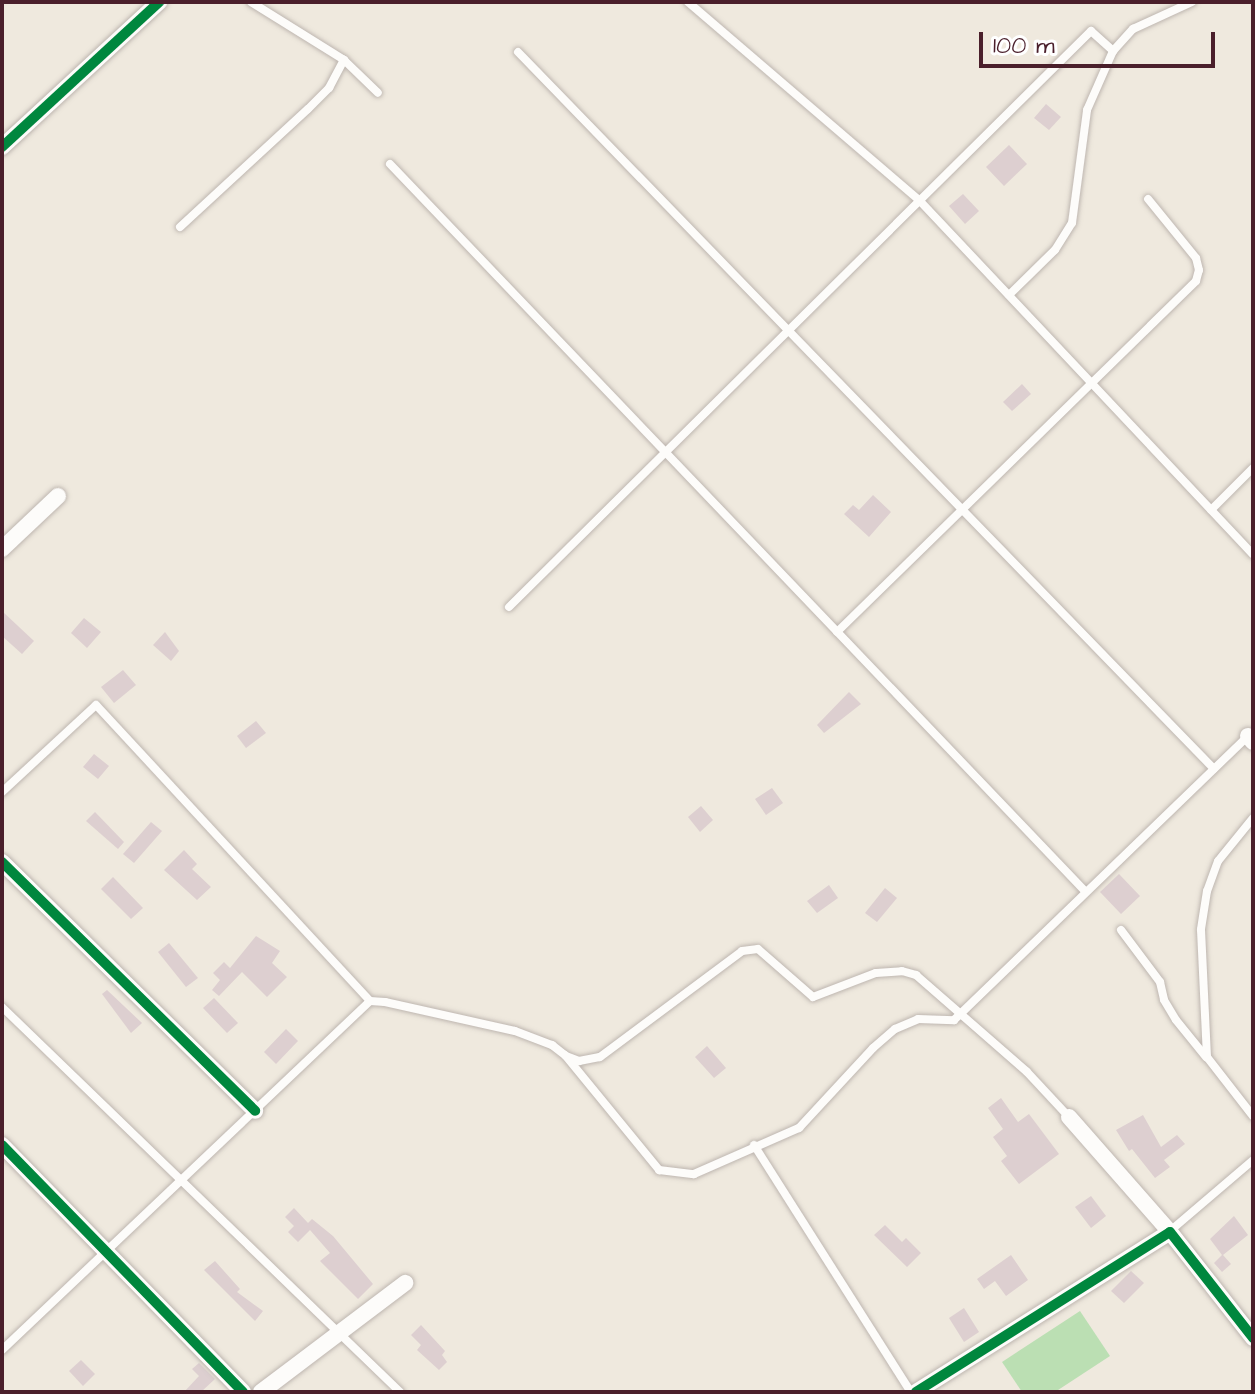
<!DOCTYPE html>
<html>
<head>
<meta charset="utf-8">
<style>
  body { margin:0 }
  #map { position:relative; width:1255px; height:1394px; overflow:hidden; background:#efe9de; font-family:"Architects Daughter",sans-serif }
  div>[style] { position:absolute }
  .green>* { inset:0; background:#bbdfb3 }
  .building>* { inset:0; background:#ddcfd0 }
  .roads { filter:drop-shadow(0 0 2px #beb6b0) drop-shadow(0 0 2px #beb6b0) }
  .service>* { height:8px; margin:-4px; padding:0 4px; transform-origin:4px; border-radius:4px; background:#fdfcfa }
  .minor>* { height:16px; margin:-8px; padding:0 8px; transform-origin:8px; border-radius:8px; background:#fdfcfa }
  .cycleway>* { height:10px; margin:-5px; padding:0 5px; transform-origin:5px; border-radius:5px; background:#00873e }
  span { translate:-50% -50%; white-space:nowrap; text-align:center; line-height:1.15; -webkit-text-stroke:8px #fff; paint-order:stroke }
  .frame { position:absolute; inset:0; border:4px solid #4a1f2b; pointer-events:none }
  .scale { position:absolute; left:979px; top:32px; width:236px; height:36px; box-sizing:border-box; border:4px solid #4a1f2b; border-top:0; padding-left:10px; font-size:24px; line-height:28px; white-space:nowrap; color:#4a1f2b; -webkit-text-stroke:6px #fff; paint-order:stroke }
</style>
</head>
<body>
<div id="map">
  <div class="green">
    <i style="clip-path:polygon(1080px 1311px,1110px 1356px,1055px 1392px,1022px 1392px,1002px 1362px)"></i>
  </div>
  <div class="building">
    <i style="clip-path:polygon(1046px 104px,1061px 117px,1049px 130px,1034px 118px)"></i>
    <i style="clip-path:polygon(1009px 145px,1027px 164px,1004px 186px,986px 167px)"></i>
    <i style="clip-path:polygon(963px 194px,979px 211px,965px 224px,949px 206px)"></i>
    <i style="clip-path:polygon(1022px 384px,1031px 394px,1012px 411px,1003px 402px)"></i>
    <i style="clip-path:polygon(873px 495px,891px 512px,869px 537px,844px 514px,853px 505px,859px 510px)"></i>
    <i style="clip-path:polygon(2px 611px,34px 641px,22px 654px,2px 636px)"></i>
    <i style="clip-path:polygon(84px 618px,101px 632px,87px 648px,71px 633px)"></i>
    <i style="clip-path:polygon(165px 632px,179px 651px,171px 661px,153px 645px)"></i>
    <i style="clip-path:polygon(123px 670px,136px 685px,114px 703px,101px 687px)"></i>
    <i style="clip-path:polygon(849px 692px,861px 704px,824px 733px,817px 725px)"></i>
    <i style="clip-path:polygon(256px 721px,266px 733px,246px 748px,237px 736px)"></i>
    <i style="clip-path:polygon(94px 754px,109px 766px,98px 779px,83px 767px)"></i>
    <i style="clip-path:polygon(772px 788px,783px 803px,766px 815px,755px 799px)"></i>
    <i style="clip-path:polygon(701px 806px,713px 820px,700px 832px,688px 817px)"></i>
    <i style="clip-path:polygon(95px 812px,124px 842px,118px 849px,86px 821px)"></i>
    <i style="clip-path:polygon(151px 822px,162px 831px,134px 863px,123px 854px)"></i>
    <i style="clip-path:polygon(184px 850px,197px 864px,192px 869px,211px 887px,197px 900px,164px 870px)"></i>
    <i style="clip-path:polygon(1119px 874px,1140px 896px,1121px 914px,1100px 892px)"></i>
    <i style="clip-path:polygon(113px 877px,143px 908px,131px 919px,101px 889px)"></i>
    <i style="clip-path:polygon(829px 885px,838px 898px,817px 913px,807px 901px)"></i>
    <i style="clip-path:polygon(885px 888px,897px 898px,877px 922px,865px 913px)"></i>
    <i style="clip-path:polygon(256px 936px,280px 951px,272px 963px,287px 977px,267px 997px,242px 972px,219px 996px,212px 990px,220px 980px,213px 973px,224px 962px,230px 968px)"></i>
    <i style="clip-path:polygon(169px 943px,198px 978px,186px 987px,158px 952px)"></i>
    <i style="clip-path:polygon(107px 990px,142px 1023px,131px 1033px,102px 994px)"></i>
    <i style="clip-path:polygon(214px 998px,238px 1023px,227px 1033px,203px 1008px)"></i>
    <i style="clip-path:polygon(286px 1029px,298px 1041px,276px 1064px,264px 1052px)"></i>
    <i style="clip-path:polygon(707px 1046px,726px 1068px,714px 1078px,695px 1057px)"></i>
    <i style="clip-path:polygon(1001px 1098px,1018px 1122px,1029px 1114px,1059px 1154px,1019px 1184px,1001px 1161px,1007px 1156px,993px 1137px,1003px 1129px,988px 1108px)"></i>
    <i style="clip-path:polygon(1143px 1115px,1161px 1147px,1177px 1135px,1185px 1144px,1164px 1160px,1170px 1167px,1155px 1178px,1132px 1149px,1129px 1151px,1116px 1130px)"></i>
    <i style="clip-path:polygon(1091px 1196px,1106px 1216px,1091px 1228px,1075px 1207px)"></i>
    <i style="clip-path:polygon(294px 1208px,308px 1223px,312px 1219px,333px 1236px,373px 1284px,358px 1299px,320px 1261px,330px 1253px,310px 1230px,298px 1242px,288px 1232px,294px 1226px,285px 1217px)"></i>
    <i style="clip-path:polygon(1234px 1216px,1248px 1235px,1223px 1255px,1231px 1264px,1222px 1272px,1214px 1263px,1222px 1255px,1210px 1239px)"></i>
    <i style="clip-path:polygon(885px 1225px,902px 1242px,906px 1238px,921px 1253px,907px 1267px,874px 1235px)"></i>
    <i style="clip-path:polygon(1011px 1255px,1028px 1280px,1006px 1296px,995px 1281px,984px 1289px,977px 1279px)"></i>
    <i style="clip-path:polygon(215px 1261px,240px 1289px,237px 1292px,263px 1311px,255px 1321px,204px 1270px)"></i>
    <i style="clip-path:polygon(1131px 1271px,1144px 1283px,1124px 1303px,1111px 1291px)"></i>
    <i style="clip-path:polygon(964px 1308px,979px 1332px,964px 1342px,949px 1318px)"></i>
    <i style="clip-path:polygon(421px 1325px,445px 1351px,442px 1355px,447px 1362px,439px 1370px,417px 1350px,421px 1345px,411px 1335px)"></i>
    <i style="clip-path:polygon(81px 1360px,95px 1374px,83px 1386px,69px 1371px)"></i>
    <i style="clip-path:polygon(199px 1363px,215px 1379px,201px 1392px,184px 1392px,199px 1376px,192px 1369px)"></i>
  </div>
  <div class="roads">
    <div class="service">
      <i style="left:251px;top:2px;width:110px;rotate:31.9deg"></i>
      <i style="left:344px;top:60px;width:47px;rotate:44.1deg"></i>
      <i style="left:688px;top:2px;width:304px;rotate:40.6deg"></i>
      <i style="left:919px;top:200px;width:487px;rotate:46.7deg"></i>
      <i style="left:518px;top:52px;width:999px;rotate:45.85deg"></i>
      <i style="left:390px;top:164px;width:1007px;rotate:46.29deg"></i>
      <i style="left:180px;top:227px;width:174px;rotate:-42.7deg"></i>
      <i style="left:308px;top:109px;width:30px;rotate:-45deg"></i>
      <i style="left:329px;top:88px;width:32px;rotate:-62deg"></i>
      <i style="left:1009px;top:295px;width:64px;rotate:-44.4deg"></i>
      <i style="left:1055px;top:250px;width:32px;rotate:-58deg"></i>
      <i style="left:1072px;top:223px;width:114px;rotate:-82.4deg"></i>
      <i style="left:1087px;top:110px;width:64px;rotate:-66.2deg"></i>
      <i style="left:1113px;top:51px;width:30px;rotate:-48deg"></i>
      <i style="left:1133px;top:29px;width:65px;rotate:-24.6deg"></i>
      <i style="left:1211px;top:510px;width:59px;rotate:-45deg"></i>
      <i style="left:509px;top:607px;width:819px;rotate:-44.7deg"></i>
      <i style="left:1091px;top:31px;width:30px;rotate:42deg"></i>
      <i style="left:837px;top:632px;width:502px;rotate:-44.35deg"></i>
      <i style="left:1196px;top:281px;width:11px;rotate:-75deg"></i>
      <i style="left:1199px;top:270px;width:12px;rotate:-104deg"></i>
      <i style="left:1196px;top:258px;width:76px;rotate:-129.1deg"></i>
      <i style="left:2px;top:792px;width:128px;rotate:-42.8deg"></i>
      <i style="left:96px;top:705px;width:403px;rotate:47.2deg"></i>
      <i style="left:1253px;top:818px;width:55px;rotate:129.1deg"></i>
      <i style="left:1218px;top:861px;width:32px;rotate:110deg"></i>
      <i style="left:1207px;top:891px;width:39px;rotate:99deg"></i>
      <i style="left:1201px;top:930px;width:127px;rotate:87.3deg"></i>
      <i style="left:1207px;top:1057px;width:75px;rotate:52.1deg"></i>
      <i style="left:1121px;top:930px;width:65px;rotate:53.1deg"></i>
      <i style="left:1160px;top:982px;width:18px;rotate:77deg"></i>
      <i style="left:1164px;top:1000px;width:23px;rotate:59deg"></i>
      <i style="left:1176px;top:1020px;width:48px;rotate:51deg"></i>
      <i style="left:2px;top:1007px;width:554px;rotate:44.05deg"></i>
      <i style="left:566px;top:1056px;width:14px;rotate:21deg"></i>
      <i style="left:579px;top:1061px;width:21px;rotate:-11deg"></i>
      <i style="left:600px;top:1057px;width:177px;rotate:-36.7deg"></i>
      <i style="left:742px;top:951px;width:16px;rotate:-7deg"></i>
      <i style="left:758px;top:949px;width:73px;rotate:41.1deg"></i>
      <i style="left:813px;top:997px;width:67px;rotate:-20.9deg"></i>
      <i style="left:876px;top:973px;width:26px;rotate:-4deg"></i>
      <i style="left:902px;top:971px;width:15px;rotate:16deg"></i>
      <i style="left:916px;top:975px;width:147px;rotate:41.1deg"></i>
      <i style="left:1027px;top:1072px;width:62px;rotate:47deg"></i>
      <i style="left:754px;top:1145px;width:293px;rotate:57.6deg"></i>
      <i style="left:1170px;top:1231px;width:109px;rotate:-40.5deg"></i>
      <i style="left:2px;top:1350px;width:507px;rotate:-43.48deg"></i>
      <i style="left:370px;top:1001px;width:15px;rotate:4deg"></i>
      <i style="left:385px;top:1002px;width:133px;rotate:12.6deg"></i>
      <i style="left:515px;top:1031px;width:40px;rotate:21deg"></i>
      <i style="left:552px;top:1045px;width:16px;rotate:38deg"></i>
      <i style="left:565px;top:1055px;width:149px;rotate:50.7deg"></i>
      <i style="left:659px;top:1170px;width:35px;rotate:7deg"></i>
      <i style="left:694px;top:1174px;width:115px;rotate:-23.7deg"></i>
      <i style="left:799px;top:1128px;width:109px;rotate:-47.2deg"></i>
      <i style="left:873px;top:1048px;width:29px;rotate:-41deg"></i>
      <i style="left:895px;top:1029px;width:25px;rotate:-23deg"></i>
      <i style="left:918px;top:1019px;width:36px;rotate:2deg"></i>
      <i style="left:954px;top:1020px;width:409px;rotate:-44deg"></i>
    </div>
    <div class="minor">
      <i style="left:2px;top:147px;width:214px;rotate:-42.7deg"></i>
      <i style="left:2px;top:549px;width:77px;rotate:-43.4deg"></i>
      <i style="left:1248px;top:736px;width:8px;rotate:50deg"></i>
      <i style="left:2px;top:862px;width:355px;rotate:44.5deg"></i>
      <i style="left:1069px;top:1117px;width:153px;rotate:48.7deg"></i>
      <i style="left:2px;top:1145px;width:345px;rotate:45.7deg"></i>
      <i style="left:261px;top:1392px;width:181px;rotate:-37.1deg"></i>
      <i style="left:916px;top:1392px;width:300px;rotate:-32.2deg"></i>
      <i style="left:1170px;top:1232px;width:135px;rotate:51.9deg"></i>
    </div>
  </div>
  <div class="cycleway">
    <i style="left:2px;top:147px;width:214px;rotate:-42.7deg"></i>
    <i style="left:2px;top:862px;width:355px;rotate:44.5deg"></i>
    <i style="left:2px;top:1145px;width:345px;rotate:45.7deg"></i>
    <i style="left:916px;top:1392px;width:300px;rotate:-32.2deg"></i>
    <i style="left:1170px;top:1232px;width:135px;rotate:51.9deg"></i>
  </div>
  <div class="frame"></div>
  <div class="scale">100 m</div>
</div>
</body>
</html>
